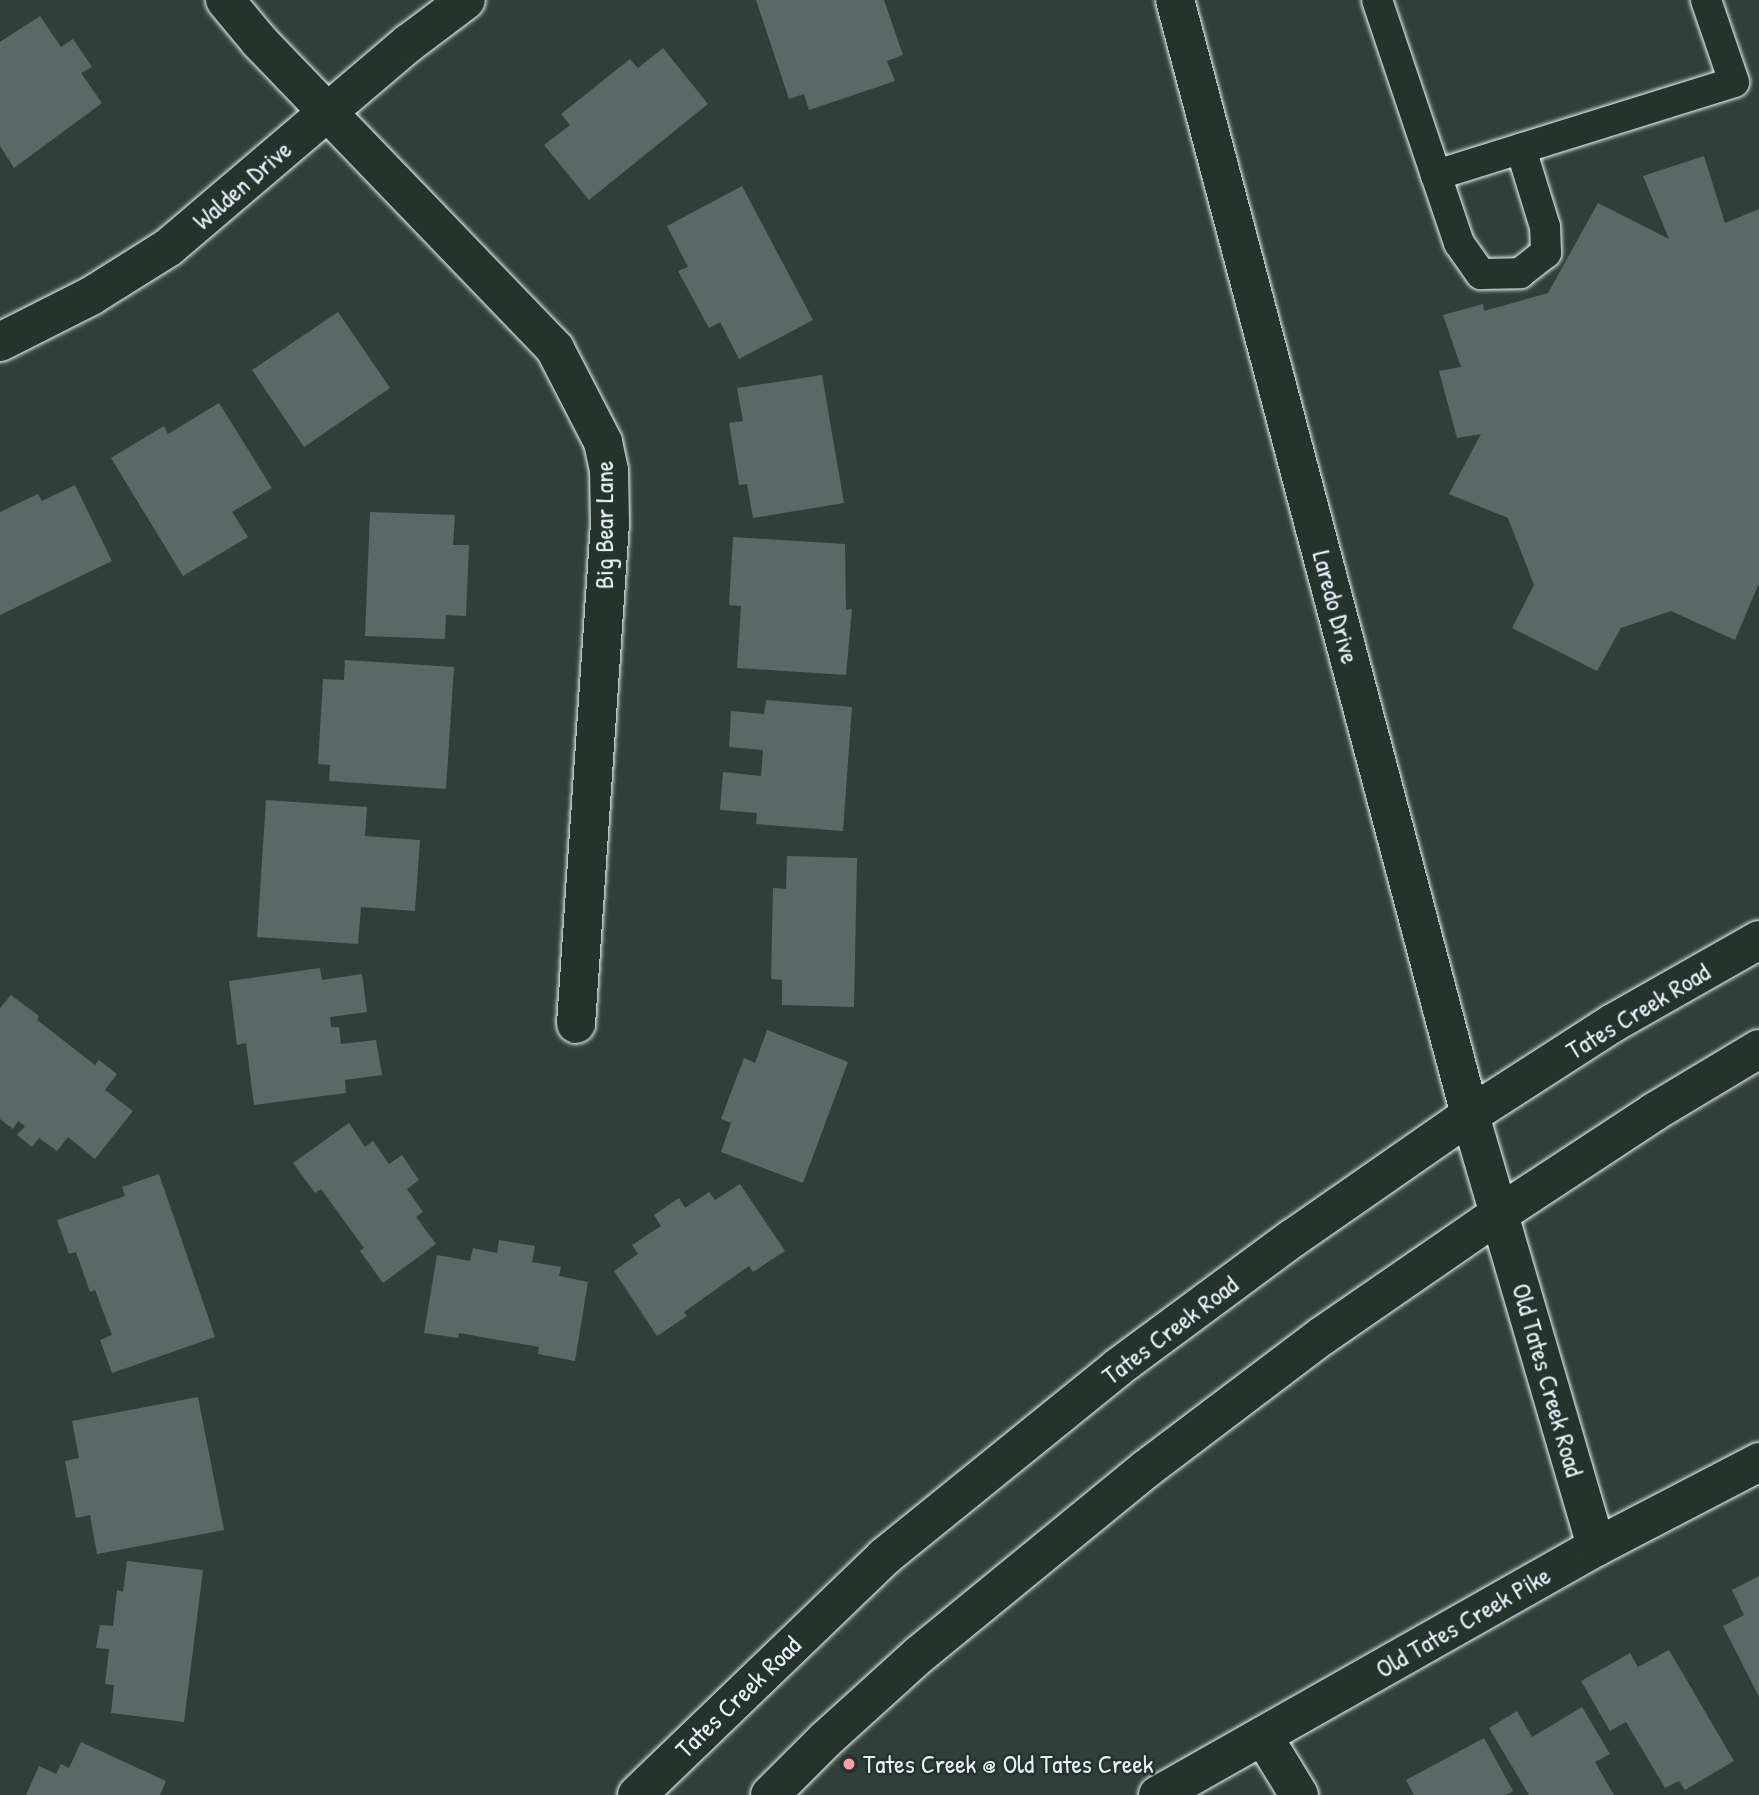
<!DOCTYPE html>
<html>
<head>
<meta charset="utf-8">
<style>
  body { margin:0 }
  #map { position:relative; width:1759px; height:1795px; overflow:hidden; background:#323e39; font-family:"Patrick Hand",sans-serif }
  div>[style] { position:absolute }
  .building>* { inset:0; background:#5c6865 }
  .roads { filter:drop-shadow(0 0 2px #e8f1f8) drop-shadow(0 0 2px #e8f1f8) }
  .service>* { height:30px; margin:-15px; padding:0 15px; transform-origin:15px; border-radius:15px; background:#26332d }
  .minor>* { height:38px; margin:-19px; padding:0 19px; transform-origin:19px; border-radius:19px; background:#26332d }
  .secondary>* { height:38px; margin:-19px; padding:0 19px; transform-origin:19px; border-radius:19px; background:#26332d }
  .dots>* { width:19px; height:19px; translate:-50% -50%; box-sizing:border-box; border:4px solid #26332d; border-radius:50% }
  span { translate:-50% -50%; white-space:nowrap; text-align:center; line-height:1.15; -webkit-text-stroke:5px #26332d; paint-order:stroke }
  .street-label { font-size:26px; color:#e8f1f8 }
  .poi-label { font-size:26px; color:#e8f1f8 }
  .left { translate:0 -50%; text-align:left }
</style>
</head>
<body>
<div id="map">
  <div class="building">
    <i style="clip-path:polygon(756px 0,884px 0,903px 55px,887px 61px,895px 81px,809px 110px,804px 94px,789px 99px)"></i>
    <i style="clip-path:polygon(40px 16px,61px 47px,73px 39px,92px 67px,81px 73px,102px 103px,14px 168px,0 146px,0 42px)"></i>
    <i style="clip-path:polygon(663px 48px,708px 104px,589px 200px,544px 145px,570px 125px,561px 114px,630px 59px,638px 68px)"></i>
    <i style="clip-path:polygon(1704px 156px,1725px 223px,1759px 209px,1759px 583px,1735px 640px,1671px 611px,1621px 628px,1597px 671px,1512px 628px,1534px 585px,1508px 518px,1449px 494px,1481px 434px,1457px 438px,1439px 371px,1461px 367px,1443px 315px,1483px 304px,1484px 311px,1548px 293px,1598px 203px,1669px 239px,1643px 176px)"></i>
    <i style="clip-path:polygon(742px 186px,813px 320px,739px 359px,720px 322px,709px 328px,678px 271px,688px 267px,667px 226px)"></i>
    <i style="clip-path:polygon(338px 312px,390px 388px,304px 447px,252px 370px)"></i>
    <i style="clip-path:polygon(822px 375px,844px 503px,753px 518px,747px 484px,739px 485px,729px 423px,743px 421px,737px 388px)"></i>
    <i style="clip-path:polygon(219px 403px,272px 488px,232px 512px,248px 537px,183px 576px,111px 458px,164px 426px,168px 434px)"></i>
    <i style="clip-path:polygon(75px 485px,112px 561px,0 615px,0 512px,38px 494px,42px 501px)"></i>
    <i style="clip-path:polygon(370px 512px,455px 515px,453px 545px,469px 545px,466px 616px,446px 615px,445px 639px,365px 636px)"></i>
    <i style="clip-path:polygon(733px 537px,845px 544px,846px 610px,852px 609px,846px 675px,737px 668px,741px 606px,729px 605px)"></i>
    <i style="clip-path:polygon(345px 660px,454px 667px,446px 789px,329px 781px,330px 765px,318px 764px,323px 679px,344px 680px)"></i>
    <i style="clip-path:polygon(766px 700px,852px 707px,843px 831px,756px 824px,757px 813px,720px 810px,723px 772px,761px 776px,763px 750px,729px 747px,731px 711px,764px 714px)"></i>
    <i style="clip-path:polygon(266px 800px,367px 807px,365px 836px,420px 840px,415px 911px,361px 907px,358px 944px,257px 937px)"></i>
    <i style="clip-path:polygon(787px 856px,857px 858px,854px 1007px,782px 1005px,782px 980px,771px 979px,773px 888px,786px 889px)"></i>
    <i style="clip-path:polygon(320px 968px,322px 980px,362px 974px,367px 1012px,330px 1017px,331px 1027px,339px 1027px,341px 1044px,376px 1040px,382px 1075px,345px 1080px,346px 1093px,254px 1105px,246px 1043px,237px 1045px,229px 981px)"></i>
    <i style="clip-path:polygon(11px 995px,39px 1016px,37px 1020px,95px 1065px,99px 1060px,117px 1074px,105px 1090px,133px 1111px,95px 1159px,68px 1137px,57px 1151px,39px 1138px,32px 1147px,17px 1135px,25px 1126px,18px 1121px,13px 1129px,0 1119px,0 1008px)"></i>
    <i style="clip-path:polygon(767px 1030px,848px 1062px,803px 1183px,721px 1152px,731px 1123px,721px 1119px,744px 1058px,755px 1063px)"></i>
    <i style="clip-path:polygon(349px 1123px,365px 1147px,373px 1141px,389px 1164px,402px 1155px,419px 1180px,407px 1189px,423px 1212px,416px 1217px,436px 1244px,383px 1283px,360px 1251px,364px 1248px,321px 1189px,315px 1193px,293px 1163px)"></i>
    <i style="clip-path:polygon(159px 1174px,215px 1337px,112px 1373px,100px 1340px,112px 1335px,95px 1290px,90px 1292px,76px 1252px,69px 1254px,57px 1220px,125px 1196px,122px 1187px)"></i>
    <i style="clip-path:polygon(740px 1184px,785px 1251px,753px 1272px,749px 1266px,684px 1312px,687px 1316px,657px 1336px,614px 1271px,638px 1254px,632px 1245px,661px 1226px,654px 1215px,679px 1198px,685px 1208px,709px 1192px,715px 1200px)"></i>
    <i style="clip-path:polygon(499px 1240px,535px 1246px,532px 1262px,561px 1267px,559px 1276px,588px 1282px,575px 1361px,538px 1354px,539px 1347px,459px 1333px,458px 1338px,424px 1333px,437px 1255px,470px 1261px,473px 1248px,497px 1253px)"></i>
    <i style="clip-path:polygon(198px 1397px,224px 1530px,97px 1554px,90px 1515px,76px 1518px,65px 1461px,79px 1458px,72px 1421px)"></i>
    <i style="clip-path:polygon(127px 1561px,203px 1570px,184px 1722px,111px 1713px,114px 1685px,105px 1684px,109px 1649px,96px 1648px,100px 1625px,113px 1626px,117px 1590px,123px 1592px)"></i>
    <i style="clip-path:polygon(1759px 1576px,1759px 1697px,1723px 1626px,1744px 1615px,1732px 1590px)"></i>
    <i style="clip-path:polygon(1669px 1650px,1734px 1761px,1685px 1790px,1679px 1781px,1665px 1788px,1626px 1722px,1610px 1731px,1581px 1681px,1630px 1653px,1638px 1667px)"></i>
    <i style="clip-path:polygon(1582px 1707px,1610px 1754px,1595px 1762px,1614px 1795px,1529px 1795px,1489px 1728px,1517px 1711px,1532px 1737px)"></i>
    <i style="clip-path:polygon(1484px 1738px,1513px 1791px,1506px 1795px,1414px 1795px,1406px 1780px)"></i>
    <i style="clip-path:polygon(81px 1742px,166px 1781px,160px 1795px,26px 1795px,39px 1766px,56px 1774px,61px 1764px,69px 1768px)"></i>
  </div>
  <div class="roads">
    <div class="service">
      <i style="left:1377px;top:0;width:185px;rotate:71.4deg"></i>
      <i style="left:1436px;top:175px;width:312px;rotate:-17.3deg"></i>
      <i style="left:1734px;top:82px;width:87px;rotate:-108.9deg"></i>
      <i style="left:1436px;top:175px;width:72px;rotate:71.3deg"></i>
      <i style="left:1459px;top:243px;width:38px;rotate:55deg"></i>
      <i style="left:1481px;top:274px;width:39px;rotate:-1deg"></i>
      <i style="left:1520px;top:273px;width:33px;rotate:-38deg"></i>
      <i style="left:1546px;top:253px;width:26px;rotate:-92deg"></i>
      <i style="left:1545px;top:227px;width:82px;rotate:-107.1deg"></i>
    </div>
    <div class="minor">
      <i style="left:225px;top:0;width:53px;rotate:50.3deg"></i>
      <i style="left:259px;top:41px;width:427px;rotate:46.1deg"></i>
      <i style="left:555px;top:349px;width:105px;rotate:62.7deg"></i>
      <i style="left:603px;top:442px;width:29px;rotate:78deg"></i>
      <i style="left:609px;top:470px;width:53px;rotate:88.9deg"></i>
      <i style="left:610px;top:523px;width:502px;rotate:93.88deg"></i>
      <i style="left:1175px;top:0;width:1153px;rotate:75.18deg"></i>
      <i style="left:1470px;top:1115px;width:450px;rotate:73.7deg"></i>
      <i style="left:0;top:342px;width:102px;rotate:-26.8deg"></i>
      <i style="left:91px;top:296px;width:92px;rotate:-32.1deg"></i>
      <i style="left:169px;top:247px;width:315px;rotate:-40.4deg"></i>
      <i style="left:409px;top:43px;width:71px;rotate:-37deg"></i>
      <i style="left:1263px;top:1736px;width:69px;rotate:58.6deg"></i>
      <i style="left:1158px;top:1795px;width:503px;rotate:-29.52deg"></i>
      <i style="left:1596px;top:1547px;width:184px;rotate:-27.5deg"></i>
    </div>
    <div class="secondary">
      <i style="left:637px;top:1795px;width:343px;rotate:-43.9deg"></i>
      <i style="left:884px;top:1557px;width:300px;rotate:-39deg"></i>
      <i style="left:1117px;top:1368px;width:219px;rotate:-36.5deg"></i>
      <i style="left:1293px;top:1238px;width:216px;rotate:-34.8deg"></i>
      <i style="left:1470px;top:1115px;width:170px;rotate:-32.8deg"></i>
      <i style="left:1613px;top:1023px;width:168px;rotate:-29.6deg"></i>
      <i style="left:770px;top:1795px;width:78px;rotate:-45deg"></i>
      <i style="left:825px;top:1740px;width:128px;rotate:-42.2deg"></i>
      <i style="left:920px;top:1654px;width:292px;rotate:-39.3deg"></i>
      <i style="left:1146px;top:1469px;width:221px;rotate:-37.1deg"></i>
      <i style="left:1322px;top:1336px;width:215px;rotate:-34.6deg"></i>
      <i style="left:1499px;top:1214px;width:186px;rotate:-33.3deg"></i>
      <i style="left:1654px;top:1112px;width:122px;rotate:-31deg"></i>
    </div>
  </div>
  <div class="dots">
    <i style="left:849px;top:1764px;background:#ff9aa2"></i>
  </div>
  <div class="street-label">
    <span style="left:242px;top:185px;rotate:-41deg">Walden Drive</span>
    <span style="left:604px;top:525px;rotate:-90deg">Big Bear Lane</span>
    <span style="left:1336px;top:607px;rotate:75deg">Laredo Drive</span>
    <span style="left:1638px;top:1011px;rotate:-31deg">Tates Creek Road</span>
    <span style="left:1170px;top:1330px;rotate:-37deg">Tates Creek Road</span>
    <span style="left:1548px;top:1380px;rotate:74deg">Old Tates Creek Road</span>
    <span style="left:1463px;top:1622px;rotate:-30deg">Old Tates Creek Pike</span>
    <span style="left:738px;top:1697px;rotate:-44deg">Tates Creek Road</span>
  </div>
  <div class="poi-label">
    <span class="left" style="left:863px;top:1764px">Tates Creek @ Old Tates Creek</span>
  </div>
</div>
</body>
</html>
